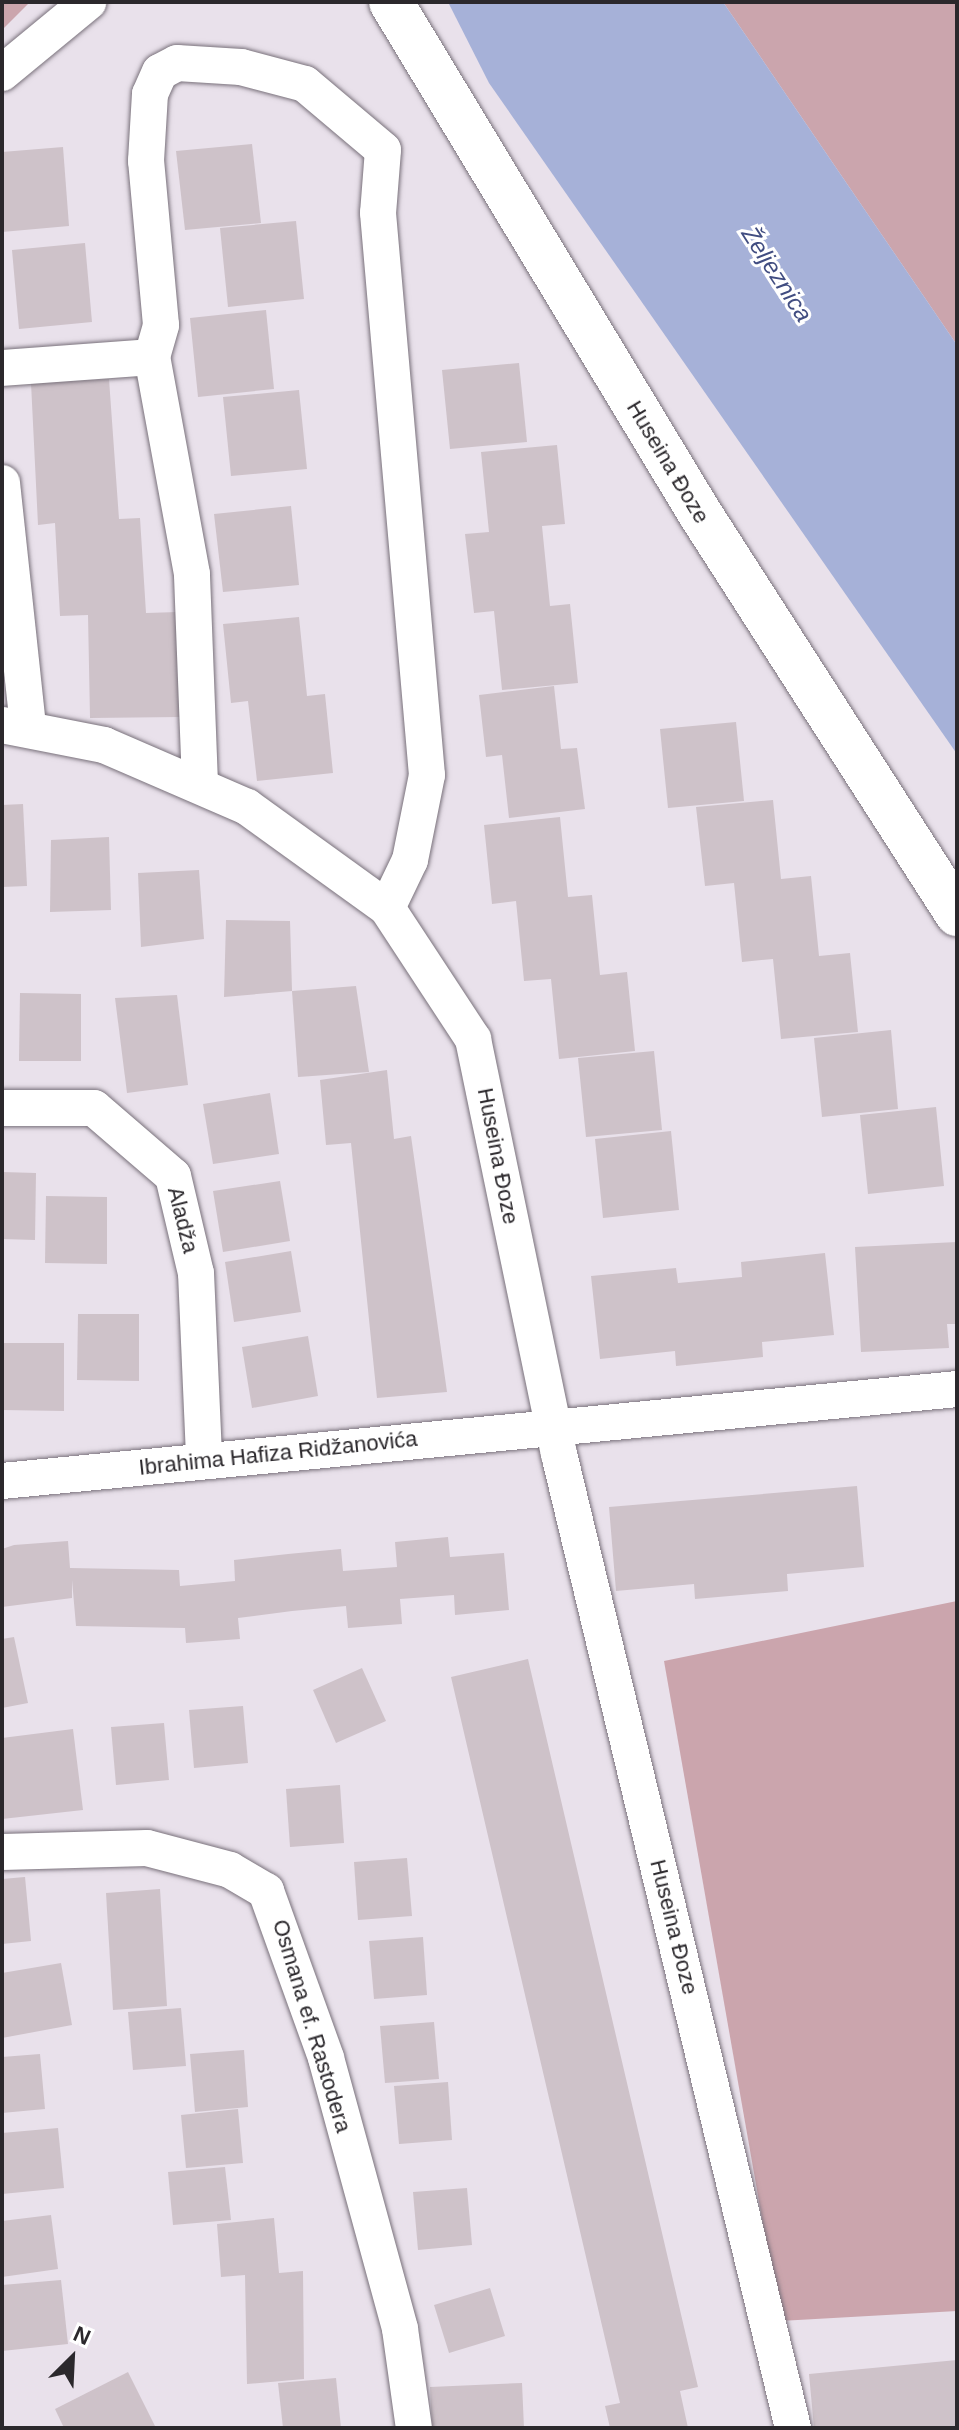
<!DOCTYPE html>
<html>
<head>
<meta charset="utf-8">
<style>
  body { margin:0 }
  #map { position:relative; width:959px; height:2430px; overflow:hidden; background:#e9e1eb; font-family:Helvetica,sans-serif }
  div>[style] { position:absolute }
  .green>* { inset:0; background:#cba5ad }
  .water>* { inset:0; background:#a6b1d8 }
  .building>* { inset:0; background:#cec2c9 }
  .roads { filter:drop-shadow(0 0 2px #79717b) drop-shadow(0 0 2px #79717b) }
  .minor>* { height:36px; margin:-18px; padding:0 18px; transform-origin:18px; border-radius:18px; background:#fff }
  .tertiary>* { height:44px; margin:-22px; padding:0 22px; transform-origin:22px; border-radius:22px; background:#fff }
  span { translate:-50% -50%; white-space:nowrap; text-align:center; line-height:1.15; -webkit-text-stroke:6px #fff; paint-order:stroke }
  .street-label { font-size:22px; color:#2b282c }
  .water-label { font-size:24px; color:#414d81; font-style:italic }
  .frame { position:absolute; inset:0; border:4px solid #2b282c; pointer-events:none }
  .north { position:absolute; left:32px; top:2318px; width:80px; height:80px; -webkit-text-stroke:6px #fff; paint-order:stroke; rotate:24deg; font-size:22px; font-weight:700; line-height:32px; text-align:center; color:#2b282c }
  .north::after { content:''; display:block; margin:auto; width:28px; height:36px; background:#2b282c; clip-path:polygon(50% 0,100% 100%,50% 72%,0 100%) }
</style>
</head>
<body>
<div id="map">
  <div class="green">
    <i style="clip-path:polygon(2px 2px,30px 2px,2px 30px)"></i>
    <i style="clip-path:polygon(723px 2px,957px 2px,957px 345px)"></i>
    <i style="clip-path:polygon(957px 1601px,957px 2311px,780px 2321px,664px 1661px)"></i>
  </div>
  <div class="water">
    <i style="clip-path:polygon(448px 2px,723px 2px,957px 345px,957px 754px,489px 83px)"></i>
  </div>
  <div class="building">
    <i style="clip-path:polygon(252px 144px,261px 223px,185px 230px,176px 151px)"></i>
    <i style="clip-path:polygon(63px 147px,69px 226px,2px 232px,2px 152px)"></i>
    <i style="clip-path:polygon(296px 221px,304px 299px,228px 307px,220px 228px)"></i>
    <i style="clip-path:polygon(85px 243px,92px 322px,19px 329px,12px 250px)"></i>
    <i style="clip-path:polygon(266px 310px,274px 389px,198px 397px,190px 318px)"></i>
    <i style="clip-path:polygon(519px 363px,527px 442px,450px 449px,442px 370px)"></i>
    <i style="clip-path:polygon(109px 379px,119px 519px,140px 518px,146px 613px,178px 612px,180px 717px,90px 718px,88px 615px,60px 616px,55px 523px,38px 525px,31px 383px)"></i>
    <i style="clip-path:polygon(299px 390px,307px 469px,231px 476px,223px 397px)"></i>
    <i style="clip-path:polygon(557px 445px,565px 524px,542px 526px,550px 606px,570px 604px,578px 683px,502px 690px,494px 611px,474px 613px,465px 534px,489px 532px,481px 452px)"></i>
    <i style="clip-path:polygon(291px 506px,299px 585px,223px 592px,214px 514px)"></i>
    <i style="clip-path:polygon(299px 617px,307px 696px,325px 694px,333px 773px,257px 781px,248px 701px,231px 703px,223px 624px)"></i>
    <i style="clip-path:polygon(554px 686px,561px 749px,577px 748px,585px 809px,509px 818px,502px 755px,486px 757px,479px 695px)"></i>
    <i style="clip-path:polygon(736px 722px,744px 801px,668px 808px,660px 729px)"></i>
    <i style="clip-path:polygon(773px 800px,781px 879px,811px 876px,819px 956px,850px 953px,858px 1032px,781px 1039px,773px 959px,742px 962px,734px 883px,705px 886px,696px 807px)"></i>
    <i style="clip-path:polygon(23px 804px,27px 886px,2px 887px,2px 805px)"></i>
    <i style="clip-path:polygon(560px 817px,568px 897px,592px 895px,600px 975px,627px 972px,635px 1051px,559px 1059px,551px 979px,524px 981px,516px 901px,492px 904px,484px 825px)"></i>
    <i style="clip-path:polygon(109px 837px,111px 910px,50px 912px,51px 840px)"></i>
    <i style="clip-path:polygon(199px 870px,204px 939px,141px 947px,138px 873px)"></i>
    <i style="clip-path:polygon(226px 920px,290px 921px,292px 991px,224px 997px)"></i>
    <i style="clip-path:polygon(356px 986px,369px 1072px,298px 1077px,292px 991px)"></i>
    <i style="clip-path:polygon(20px 993px,81px 994px,81px 1061px,19px 1061px)"></i>
    <i style="clip-path:polygon(177px 995px,188px 1085px,127px 1093px,115px 998px)"></i>
    <i style="clip-path:polygon(891px 1030px,898px 1109px,822px 1117px,814px 1038px)"></i>
    <i style="clip-path:polygon(654px 1051px,662px 1130px,586px 1137px,578px 1058px)"></i>
    <i style="clip-path:polygon(387px 1070px,394px 1139px,411px 1136px,447px 1392px,377px 1398px,351px 1143px,326px 1145px,320px 1080px)"></i>
    <i style="clip-path:polygon(270px 1093px,279px 1154px,213px 1164px,203px 1104px)"></i>
    <i style="clip-path:polygon(936px 1107px,944px 1186px,868px 1194px,860px 1115px)"></i>
    <i style="clip-path:polygon(671px 1131px,679px 1210px,603px 1218px,595px 1139px)"></i>
    <i style="clip-path:polygon(2px 1172px,36px 1173px,35px 1240px,2px 1239px)"></i>
    <i style="clip-path:polygon(280px 1181px,290px 1241px,223px 1252px,213px 1191px)"></i>
    <i style="clip-path:polygon(46px 1196px,107px 1197px,107px 1264px,45px 1263px)"></i>
    <i style="clip-path:polygon(957px 1242px,957px 1324px,947px 1324px,949px 1348px,861px 1352px,855px 1247px)"></i>
    <i style="clip-path:polygon(291px 1251px,301px 1312px,234px 1322px,225px 1262px)"></i>
    <i style="clip-path:polygon(825px 1253px,834px 1335px,762px 1342px,763px 1357px,676px 1366px,675px 1351px,600px 1359px,591px 1276px,676px 1268px,678px 1283px,742px 1277px,741px 1262px)"></i>
    <i style="clip-path:polygon(78px 1314px,139px 1314px,139px 1381px,77px 1380px)"></i>
    <i style="clip-path:polygon(308px 1336px,318px 1396px,252px 1408px,242px 1347px)"></i>
    <i style="clip-path:polygon(3px 1343px,64px 1343px,64px 1411px,2px 1410px)"></i>
    <i style="clip-path:polygon(857px 1486px,864px 1567px,787px 1574px,788px 1591px,695px 1599px,694px 1584px,616px 1591px,609px 1507px)"></i>
    <i style="clip-path:polygon(448px 1537px,450px 1557px,504px 1553px,509px 1610px,455px 1615px,454px 1595px,400px 1599px,402px 1624px,348px 1628px,346px 1606px,292px 1611px,238px 1618px,240px 1639px,186px 1643px,185px 1628px,76px 1626px,72px 1580px,72px 1598px,2px 1607px,2px 1549px,14px 1545px,68px 1541px,70px 1568px,179px 1570px,180px 1586px,235px 1581px,234px 1560px,288px 1554px,341px 1549px,343px 1571px,397px 1567px,395px 1542px)"></i>
    <i style="clip-path:polygon(14px 1637px,28px 1703px,2px 1708px,2px 1639px)"></i>
    <i style="clip-path:polygon(528px 1659px,698px 2387px,680px 2391px,688px 2428px,610px 2428px,605px 2406px,620px 2403px,451px 1677px)"></i>
    <i style="clip-path:polygon(362px 1668px,386px 1721px,336px 1743px,313px 1690px)"></i>
    <i style="clip-path:polygon(243px 1706px,248px 1763px,194px 1768px,189px 1710px)"></i>
    <i style="clip-path:polygon(164px 1723px,169px 1780px,116px 1785px,111px 1727px)"></i>
    <i style="clip-path:polygon(73px 1729px,83px 1810px,2px 1819px,2px 1738px)"></i>
    <i style="clip-path:polygon(340px 1785px,344px 1843px,290px 1847px,286px 1789px)"></i>
    <i style="clip-path:polygon(407px 1858px,412px 1916px,358px 1920px,354px 1862px)"></i>
    <i style="clip-path:polygon(25px 1877px,31px 1941px,2px 1944px,2px 1879px)"></i>
    <i style="clip-path:polygon(160px 1889px,167px 2006px,113px 2010px,106px 1893px)"></i>
    <i style="clip-path:polygon(423px 1937px,427px 1995px,374px 1999px,369px 1941px)"></i>
    <i style="clip-path:polygon(61px 1963px,72px 2025px,2px 2038px,2px 1973px)"></i>
    <i style="clip-path:polygon(181px 2008px,186px 2066px,133px 2070px,128px 2012px)"></i>
    <i style="clip-path:polygon(434px 2022px,439px 2079px,385px 2083px,380px 2026px)"></i>
    <i style="clip-path:polygon(244px 2050px,248px 2107px,195px 2112px,190px 2054px)"></i>
    <i style="clip-path:polygon(40px 2054px,45px 2109px,2px 2113px,2px 2057px)"></i>
    <i style="clip-path:polygon(448px 2082px,452px 2140px,399px 2144px,394px 2086px)"></i>
    <i style="clip-path:polygon(238px 2109px,243px 2163px,186px 2168px,181px 2115px)"></i>
    <i style="clip-path:polygon(58px 2128px,64px 2188px,2px 2194px,2px 2133px)"></i>
    <i style="clip-path:polygon(225px 2167px,231px 2220px,173px 2225px,168px 2172px)"></i>
    <i style="clip-path:polygon(467px 2188px,472px 2245px,418px 2250px,413px 2192px)"></i>
    <i style="clip-path:polygon(51px 2215px,58px 2269px,2px 2277px,2px 2221px)"></i>
    <i style="clip-path:polygon(274px 2218px,279px 2273px,303px 2271px,304px 2379px,247px 2384px,245px 2275px,221px 2277px,217px 2224px)"></i>
    <i style="clip-path:polygon(61px 2280px,68px 2344px,2px 2351px,2px 2285px)"></i>
    <i style="clip-path:polygon(490px 2288px,505px 2336px,449px 2353px,434px 2305px)"></i>
    <i style="clip-path:polygon(957px 2360px,957px 2428px,814px 2428px,809px 2374px)"></i>
    <i style="clip-path:polygon(128px 2372px,156px 2428px,64px 2428px,55px 2409px)"></i>
    <i style="clip-path:polygon(336px 2378px,341px 2428px,283px 2428px,278px 2383px)"></i>
    <i style="clip-path:polygon(522px 2383px,524px 2428px,432px 2428px,430px 2387px)"></i>
  </div>
  <div class="roads">
    <div class="minor">
      <i style="left:2px;top:73px;width:112px;rotate:-39.5deg"></i>
      <i style="left:2px;top:368px;width:150px;rotate:-4.2deg"></i>
      <i style="left:2px;top:483px;width:244px;rotate:83.9deg"></i>
      <i style="left:2px;top:725px;width:104px;rotate:11.1deg"></i>
      <i style="left:104px;top:745px;width:156px;rotate:23.4deg"></i>
      <i style="left:247px;top:807px;width:173px;rotate:35.8deg"></i>
      <i style="left:387px;top:908px;width:157px;rotate:56.7deg"></i>
      <i style="left:473px;top:1039px;width:424px;rotate:78.3deg"></i>
      <i style="left:559px;top:1454px;width:1002px;rotate:76.49deg"></i>
      <i style="left:200px;top:784px;width:210px;rotate:-92.2deg"></i>
      <i style="left:192px;top:574px;width:221px;rotate:-100.4deg"></i>
      <i style="left:152px;top:357px;width:33px;rotate:-74deg"></i>
      <i style="left:161px;top:325px;width:165px;rotate:-95.2deg"></i>
      <i style="left:146px;top:161px;width:67px;rotate:-86.6deg"></i>
      <i style="left:150px;top:94px;width:24px;rotate:-66deg"></i>
      <i style="left:160px;top:72px;width:19px;rotate:-28deg"></i>
      <i style="left:177px;top:63px;width:64px;rotate:3.6deg"></i>
      <i style="left:241px;top:67px;width:66px;rotate:14.9deg"></i>
      <i style="left:305px;top:84px;width:102px;rotate:40.2deg"></i>
      <i style="left:383px;top:150px;width:63px;rotate:94.5deg"></i>
      <i style="left:378px;top:213px;width:564px;rotate:85.02deg"></i>
      <i style="left:427px;top:775px;width:87px;rotate:101.3deg"></i>
      <i style="left:410px;top:860px;width:53px;rotate:115.6deg"></i>
      <i style="left:2px;top:1108px;width:92px"></i>
      <i style="left:94px;top:1108px;width:104px;rotate:40.7deg"></i>
      <i style="left:173px;top:1176px;width:100px;rotate:76.7deg"></i>
      <i style="left:196px;top:1273px;width:186px;rotate:87.5deg"></i>
      <i style="left:2px;top:1481px;width:959px;rotate:-5.5deg"></i>
      <i style="left:2px;top:1852px;width:145px;rotate:-1.6deg"></i>
      <i style="left:147px;top:1848px;width:86px;rotate:14.8deg"></i>
      <i style="left:230px;top:1870px;width:42px;rotate:30.3deg"></i>
      <i style="left:266px;top:1891px;width:177px;rotate:70.2deg"></i>
      <i style="left:326px;top:2058px;width:281px;rotate:74.7deg"></i>
      <i style="left:400px;top:2329px;width:100px;rotate:82deg"></i>
    </div>
    <div class="tertiary">
      <i style="left:391px;top:2px;width:596px;rotate:58.87deg"></i>
      <i style="left:699px;top:512px;width:478px;rotate:57.3deg"></i>
    </div>
  </div>
  <div class="street-label">
    <span style="left:668px;top:462px;rotate:59deg">Huseina Đoze</span>
    <span style="left:498px;top:1156px;rotate:79deg">Huseina Đoze</span>
    <span style="left:183px;top:1220px;rotate:76deg">Aladža</span>
    <span style="left:278px;top:1453px;rotate:-6deg">Ibrahima Hafiza Ridžanovića</span>
    <span style="left:674px;top:1927px;rotate:76deg">Huseina Đoze</span>
    <span style="left:312px;top:2026px;rotate:73deg">Osmana ef. Rastodera</span>
  </div>
  <div class="water-label">
    <span style="left:777px;top:274px;rotate:57deg">Željeznica</span>
  </div>
  <div class="frame"></div>
  <div class="north">N</div>
</div>
</body>
</html>
